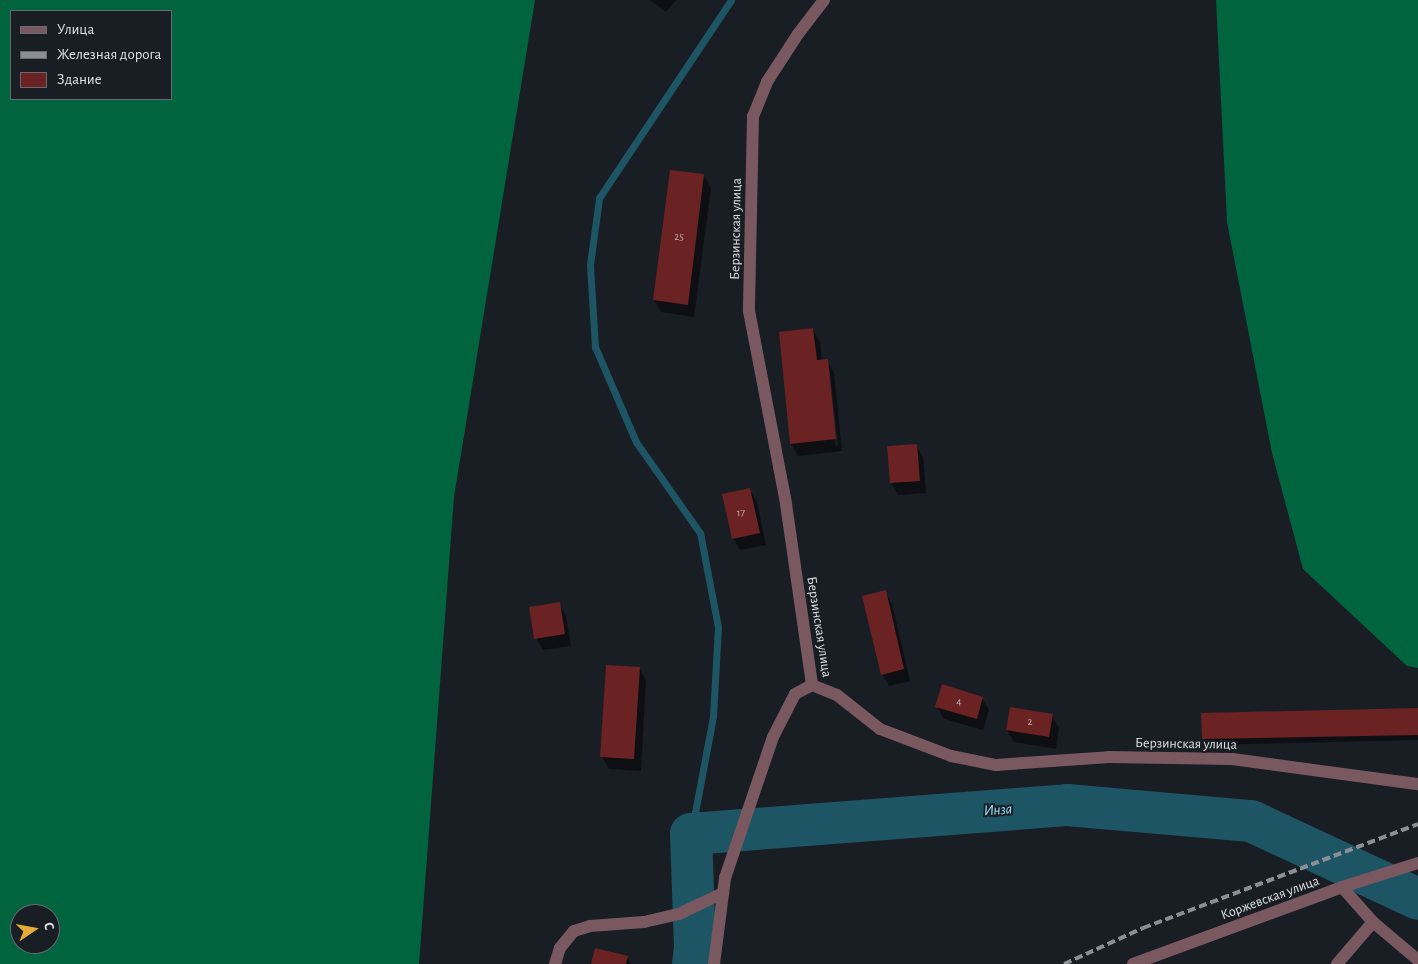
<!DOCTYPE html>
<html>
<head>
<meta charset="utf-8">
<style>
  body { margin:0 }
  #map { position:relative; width:1418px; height:964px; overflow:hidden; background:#191d24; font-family:"Alegreya Sans",sans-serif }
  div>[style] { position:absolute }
  .forest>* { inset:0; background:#00653e }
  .shadow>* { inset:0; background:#0007 }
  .stream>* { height:7px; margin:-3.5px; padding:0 3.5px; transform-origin:3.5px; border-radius:3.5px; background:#1d5564 }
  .river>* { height:42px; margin:-21px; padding:0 21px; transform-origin:21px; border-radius:21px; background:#1d5564 }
  .building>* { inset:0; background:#6a2223 }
  .service>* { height:12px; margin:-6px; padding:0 6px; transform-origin:6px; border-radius:6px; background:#7a5860 }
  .minor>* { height:12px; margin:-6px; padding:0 6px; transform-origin:6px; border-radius:6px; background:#7a5860 }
  .rail>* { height:4px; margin-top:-2px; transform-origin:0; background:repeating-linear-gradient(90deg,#8b8f95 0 8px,transparent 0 12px) }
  span { translate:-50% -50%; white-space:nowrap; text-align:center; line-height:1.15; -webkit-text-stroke:4px #191d24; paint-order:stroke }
  .number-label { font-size:11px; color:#c0b1b4 }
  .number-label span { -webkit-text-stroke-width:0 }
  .street-label { font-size:14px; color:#dde1e5 }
  .water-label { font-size:15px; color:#9ce8fd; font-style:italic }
  .legend { position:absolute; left:10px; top:10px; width:162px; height:90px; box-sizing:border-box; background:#191d24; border:1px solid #676b71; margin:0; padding:6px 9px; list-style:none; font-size:15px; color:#dde1e5 }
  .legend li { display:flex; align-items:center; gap:10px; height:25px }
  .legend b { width:25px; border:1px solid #676b71 }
  .north { position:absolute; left:10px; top:904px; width:50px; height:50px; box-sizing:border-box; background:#191d24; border:1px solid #676b71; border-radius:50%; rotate:78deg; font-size:14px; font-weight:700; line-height:20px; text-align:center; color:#dde1e5 }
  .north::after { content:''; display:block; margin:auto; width:18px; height:22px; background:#e5ad35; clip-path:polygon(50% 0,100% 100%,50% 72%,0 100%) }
</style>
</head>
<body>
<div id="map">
  <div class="forest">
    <i style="clip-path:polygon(evenodd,0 0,535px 0,454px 497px,419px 964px,0 964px,0 0,11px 11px,171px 11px,171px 99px,11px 99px,11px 11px,0 0,20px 914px,50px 914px,50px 944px,20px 944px,20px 914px)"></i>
    <i style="clip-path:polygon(1216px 0,1418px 0,1418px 668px,1407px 666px,1303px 569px,1272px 453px,1227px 222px)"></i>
  </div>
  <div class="shadow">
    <i style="clip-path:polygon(650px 0,676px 0,666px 12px)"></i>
    <i style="clip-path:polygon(704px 176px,711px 188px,694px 317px,661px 312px,654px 300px)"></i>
    <i style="clip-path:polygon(evenodd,813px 330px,820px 342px,822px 361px,827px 361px,834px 373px,842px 451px,798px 456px,791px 444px,813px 330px,828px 372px,830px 372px,838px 445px,835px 446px,828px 372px)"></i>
    <i style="clip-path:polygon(916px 445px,923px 457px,926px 493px,898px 495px,891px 483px)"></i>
    <i style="clip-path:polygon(750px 490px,757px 502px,766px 545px,740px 550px,733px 538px)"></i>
    <i style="clip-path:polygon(885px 592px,892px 604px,910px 681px,889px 686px,882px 674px)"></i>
    <i style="clip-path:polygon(559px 604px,566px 616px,571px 646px,543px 650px,536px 638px)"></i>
    <i style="clip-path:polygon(639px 668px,646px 680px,641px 771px,609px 769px,602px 757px)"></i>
    <i style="clip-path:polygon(982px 698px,989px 710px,983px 730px,944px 719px,937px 707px)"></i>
    <i style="clip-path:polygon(1418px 710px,1418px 740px,1207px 745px,1203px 739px)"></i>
    <i style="clip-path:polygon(1052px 716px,1059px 728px,1056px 749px,1014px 742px,1007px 730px)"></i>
    <i style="clip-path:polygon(627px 957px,631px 964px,592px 964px)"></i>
  </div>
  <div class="stream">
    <i style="left:691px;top:834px;width:120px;rotate:-79.4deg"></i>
    <i style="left:713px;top:716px;width:89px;rotate:-86.8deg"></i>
    <i style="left:718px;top:627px;width:96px;rotate:-100.8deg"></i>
    <i style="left:700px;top:533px;width:111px;rotate:-125.1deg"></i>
    <i style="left:636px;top:442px;width:103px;rotate:-113.3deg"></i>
    <i style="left:595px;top:347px;width:82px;rotate:-93.5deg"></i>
    <i style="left:590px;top:265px;width:68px;rotate:-82.3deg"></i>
    <i style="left:599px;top:198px;width:238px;rotate:-56.3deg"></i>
  </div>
  <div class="river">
    <i style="left:693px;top:964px;width:16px;rotate:-83deg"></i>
    <i style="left:695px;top:948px;width:114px;rotate:-92deg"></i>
    <i style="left:691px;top:834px;width:377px;rotate:-4.4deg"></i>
    <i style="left:1067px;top:805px;width:185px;rotate:5deg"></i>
    <i style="left:1251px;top:821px;width:184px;rotate:25deg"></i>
  </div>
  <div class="building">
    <i style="clip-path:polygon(670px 170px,704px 174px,688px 305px,653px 300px)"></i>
    <i style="clip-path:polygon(813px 328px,817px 360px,828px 359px,836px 439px,790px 444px,779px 332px)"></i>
    <i style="clip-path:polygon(917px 444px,920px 481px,890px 483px,887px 446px)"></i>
    <i style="clip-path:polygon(750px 488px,760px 533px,732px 539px,722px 494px)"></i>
    <i style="clip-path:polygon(886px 590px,904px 669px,881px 675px,862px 596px)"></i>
    <i style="clip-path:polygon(560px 602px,565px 634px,534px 639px,529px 607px)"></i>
    <i style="clip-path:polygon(606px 665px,640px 667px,634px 759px,600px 757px)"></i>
    <i style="clip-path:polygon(942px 684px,983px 697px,977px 719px,935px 707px)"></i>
    <i style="clip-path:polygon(1010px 707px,1053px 714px,1049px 737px,1006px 730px)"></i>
    <i style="clip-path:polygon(1418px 708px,1418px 735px,1202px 739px,1201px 713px)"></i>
    <i style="clip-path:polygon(595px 948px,628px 956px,626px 964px,591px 964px)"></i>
  </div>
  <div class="service">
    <i style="left:824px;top:0;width:43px;rotate:127.4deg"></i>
    <i style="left:798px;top:34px;width:57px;rotate:122.9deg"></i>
    <i style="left:767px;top:82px;width:37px;rotate:112deg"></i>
    <i style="left:753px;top:116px;width:195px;rotate:91.2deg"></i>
    <i style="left:749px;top:311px;width:197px;rotate:79.1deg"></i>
    <i style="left:786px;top:504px;width:183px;rotate:81.8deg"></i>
    <i style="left:812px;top:685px;width:27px;rotate:22deg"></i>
    <i style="left:837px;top:695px;width:55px;rotate:38.3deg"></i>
    <i style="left:880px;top:729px;width:76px;rotate:20.8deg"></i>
    <i style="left:951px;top:756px;width:46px;rotate:11.3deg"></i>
    <i style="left:996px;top:765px;width:113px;rotate:-4deg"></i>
    <i style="left:1109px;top:757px;width:123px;rotate:0.9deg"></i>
    <i style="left:1232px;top:759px;width:188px;rotate:7.7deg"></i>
    <i style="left:1342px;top:887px;width:47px;rotate:48.5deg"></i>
    <i style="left:1373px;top:922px;width:59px;rotate:40.2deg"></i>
    <i style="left:555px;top:964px;width:17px;rotate:-73deg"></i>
    <i style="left:560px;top:948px;width:22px;rotate:-51deg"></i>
    <i style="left:574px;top:931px;width:17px;rotate:-17deg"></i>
    <i style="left:590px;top:926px;width:54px;rotate:-4.2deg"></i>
    <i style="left:644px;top:922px;width:36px;rotate:-13deg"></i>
    <i style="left:679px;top:914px;width:49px;rotate:-25.5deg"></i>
    <i style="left:714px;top:964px;width:87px;rotate:-82.7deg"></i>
    <i style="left:725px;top:878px;width:149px;rotate:-71.2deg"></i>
    <i style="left:773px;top:737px;width:48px;rotate:-62.9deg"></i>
    <i style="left:795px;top:694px;width:19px;rotate:-28deg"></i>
    <i style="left:1337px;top:964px;width:55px;rotate:-49.4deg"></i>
  </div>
  <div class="minor">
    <i style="left:1133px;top:964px;width:223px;rotate:-20.2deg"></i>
    <i style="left:1342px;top:887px;width:80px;rotate:-17.5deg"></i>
  </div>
  <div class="rail">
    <i style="left:1064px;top:964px;width:87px;rotate:-24.5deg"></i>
    <i style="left:1143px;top:928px;width:294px;rotate:-20.7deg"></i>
  </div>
  <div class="number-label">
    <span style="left:679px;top:237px">25</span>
    <span style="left:741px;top:513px">17</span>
    <span style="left:959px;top:702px">4</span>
    <span style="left:1030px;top:722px">2</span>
  </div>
  <div class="street-label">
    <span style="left:736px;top:229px;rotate:-89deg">Берзинская улица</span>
    <span style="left:819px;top:627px;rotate:81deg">Берзинская улица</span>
    <span style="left:1186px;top:744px;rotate:1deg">Берзинская улица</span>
    <span style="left:1270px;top:898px;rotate:-20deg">Коржевская улица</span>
  </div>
  <div class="water-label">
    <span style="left:998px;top:810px;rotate:-4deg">Инза</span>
  </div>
  <ul class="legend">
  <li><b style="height:6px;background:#7a5860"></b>Улица</li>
  <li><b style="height:6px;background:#8b8f95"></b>Железная дорога</li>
  <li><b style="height:14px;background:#6a2223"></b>Здание</li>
  </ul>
  <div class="north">С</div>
</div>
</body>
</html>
